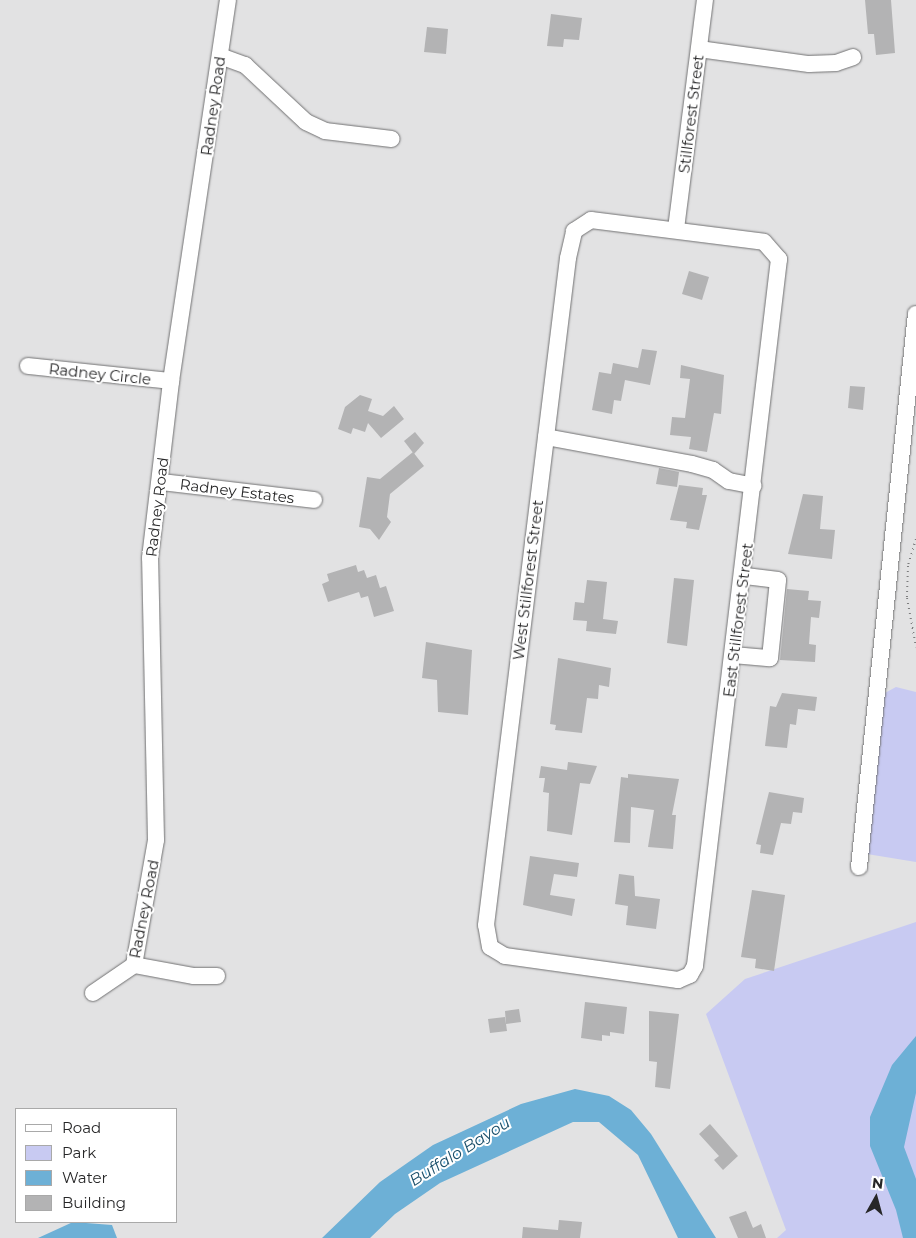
<!DOCTYPE html>
<html>
<head>
<meta charset="utf-8">
<style>
  body { margin:0 }
  #map { position:relative; width:916px; height:1238px; overflow:hidden; background:#e2e2e3; font-family:Montserrat,sans-serif }
  div>[style] { position:absolute }
  .green>* { inset:0; background:#c8caf2 }
  .water>* { inset:0; background:#6db0d6 }
  .building>* { inset:0; background:#b3b3b4 }
  .path>* { height:2px; margin-top:-1px; transform-origin:0; background:repeating-linear-gradient(90deg,#7d7d7e 0 1px,transparent 0 5px) }
  .roads { filter:drop-shadow(0 0 1px #717172) drop-shadow(0 0 1px #717172) }
  .minor>* { height:16px; margin:-8px; padding:0 8px; transform-origin:8px; border-radius:8px; background:#fff }
  span { translate:-50% -50%; white-space:nowrap; text-align:center; line-height:1.15; -webkit-text-stroke:4px #fff; paint-order:stroke }
  .street-label { font-size:15px; color:#272728 }
  .water-label { font-size:16px; color:#1a4f6a; font-style:italic }
  .legend { position:absolute; left:15px; top:1108px; width:162px; height:115px; box-sizing:border-box; background:#fff; border:1px solid #a9a9a9; margin:0; padding:6px 9px; list-style:none; font-size:15px; color:#272728 }
  .legend li { display:flex; align-items:center; gap:10px; height:25px }
  .legend b { width:25px; border:1px solid #a9a9a9 }
  .north { position:absolute; left:851px; top:1173px; width:50px; height:50px; -webkit-text-stroke:4px #fff; paint-order:stroke; rotate:7deg; font-size:14px; font-weight:700; line-height:20px; text-align:center; color:#272728 }
  .north::after { content:''; display:block; margin:auto; width:18px; height:22px; background:#272728; clip-path:polygon(50% 0,100% 100%,50% 72%,0 100%) }
</style>
</head>
<body>
<div id="map">
  <div class="green">
    <i style="clip-path:polygon(896px 687px,916px 692px,916px 862px,867px 854px,883px 694px)"></i>
    <i style="clip-path:polygon(916px 922px,916px 1238px,777px 1238px,786px 1230px,706px 1014px,745px 979px)"></i>
  </div>
  <div class="water">
    <i style="clip-path:polygon(916px 1036px,916px 1093px,904px 1147px,916px 1179px,916px 1238px,903px 1238px,896px 1210px,870px 1146px,870px 1117px,892px 1065px)"></i>
    <i style="clip-path:polygon(575px 1089px,609px 1096px,631px 1110px,651px 1134px,716px 1238px,678px 1238px,638px 1155px,599px 1122px,573px 1122px,440px 1183px,395px 1214px,370px 1238px,322px 1238px,380px 1182px,433px 1145px,521px 1104px)"></i>
    <i style="clip-path:polygon(73px 1222px,112px 1225px,117px 1238px,38px 1238px)"></i>
  </div>
  <div class="building">
    <i style="clip-path:polygon(865px 0,891px 0,895px 53px,876px 55px,874px 34px,868px 34px)"></i>
    <i style="clip-path:polygon(551px 14px,582px 18px,579px 40px,564px 39px,563px 47px,547px 46px)"></i>
    <i style="clip-path:polygon(427px 27px,448px 29px,446px 54px,424px 52px)"></i>
    <i style="clip-path:polygon(689px 271px,709px 277px,702px 300px,682px 294px)"></i>
    <i style="clip-path:polygon(642px 349px,657px 351px,650px 385px,625px 380px,621px 401px,614px 400px,612px 414px,592px 410px,599px 372px,611px 374px,613px 363px,638px 368px)"></i>
    <i style="clip-path:polygon(681px 365px,724px 375px,721px 414px,714px 413px,707px 452px,689px 449px,691px 437px,670px 435px,672px 417px,685px 418px,690px 379px,680px 378px)"></i>
    <i style="clip-path:polygon(850px 386px,865px 387px,863px 410px,848px 408px)"></i>
    <i style="clip-path:polygon(360px 395px,372px 399px,368px 411px,383px 416px,394px 406px,404px 419px,381px 438px,368px 423px,365px 432px,353px 428px,351px 434px,338px 429px,345px 407px)"></i>
    <i style="clip-path:polygon(415px 432px,424px 443px,414px 454px,404px 441px)"></i>
    <i style="clip-path:polygon(413px 452px,424px 466px,390px 494px,387px 517px,391px 522px,379px 540px,370px 529px,359px 527px,367px 477px,380px 479px)"></i>
    <i style="clip-path:polygon(659px 468px,679px 472px,677px 487px,656px 484px)"></i>
    <i style="clip-path:polygon(679px 485px,703px 488px,702px 495px,707px 495px,699px 530px,686px 528px,687px 522px,670px 520px)"></i>
    <i style="clip-path:polygon(803px 494px,823px 496px,820px 529px,835px 530px,832px 559px,788px 554px)"></i>
    <i style="clip-path:polygon(356px 565px,358px 572px,364px 570px,367px 578px,376px 575px,380px 588px,386px 586px,394px 611px,374px 617px,368px 596px,361px 598px,359px 592px,328px 602px,322px 584px,329px 581px,327px 574px)"></i>
    <i style="clip-path:polygon(674px 578px,694px 580px,687px 646px,667px 643px)"></i>
    <i style="clip-path:polygon(587px 580px,607px 582px,603px 619px,618px 621px,616px 634px,586px 631px,587px 621px,573px 620px,575px 602px,584px 603px)"></i>
    <i style="clip-path:polygon(787px 589px,809px 591px,808px 600px,821px 601px,819px 618px,811px 617px,809px 644px,816px 645px,815px 662px,780px 660px)"></i>
    <i style="clip-path:polygon(426px 642px,472px 650px,468px 715px,438px 712px,437px 680px,422px 678px)"></i>
    <i style="clip-path:polygon(558px 658px,611px 668px,609px 687px,599px 685px,598px 699px,587px 698px,582px 733px,555px 730px,556px 725px,550px 724px)"></i>
    <i style="clip-path:polygon(782px 693px,817px 697px,815px 711px,798px 709px,796px 725px,790px 724px,787px 748px,765px 746px,770px 706px,776px 707px)"></i>
    <i style="clip-path:polygon(568px 762px,597px 766px,590px 784px,580px 783px,572px 835px,547px 831px,549px 793px,543px 792px,545px 778px,539px 778px,541px 766px,567px 770px)"></i>
    <i style="clip-path:polygon(628px 774px,679px 779px,672px 815px,676px 815px,673px 849px,648px 847px,654px 810px,631px 807px,630px 843px,614px 842px,621px 777px,628px 778px)"></i>
    <i style="clip-path:polygon(769px 792px,804px 798px,802px 813px,793px 812px,791px 824px,781px 823px,773px 855px,760px 853px,761px 845px,756px 844px)"></i>
    <i style="clip-path:polygon(530px 856px,579px 863px,577px 877px,554px 874px,550px 895px,575px 899px,572px 916px,523px 905px)"></i>
    <i style="clip-path:polygon(619px 874px,634px 876px,635px 896px,660px 899px,656px 929px,626px 925px,628px 906px,615px 904px)"></i>
    <i style="clip-path:polygon(752px 890px,785px 895px,774px 971px,755px 968px,756px 959px,741px 957px)"></i>
    <i style="clip-path:polygon(585px 1002px,627px 1007px,624px 1034px,610px 1032px,610px 1036px,602px 1035px,602px 1041px,581px 1038px)"></i>
    <i style="clip-path:polygon(519px 1009px,521px 1022px,506px 1024px,505px 1011px)"></i>
    <i style="clip-path:polygon(649px 1011px,679px 1014px,670px 1089px,655px 1087px,657px 1062px,649px 1061px)"></i>
    <i style="clip-path:polygon(505px 1017px,507px 1031px,490px 1033px,488px 1019px)"></i>
    <i style="clip-path:polygon(710px 1124px,738px 1156px,723px 1170px,714px 1160px,719px 1156px,699px 1134px)"></i>
    <i style="clip-path:polygon(746px 1211px,753px 1228px,761px 1224px,766px 1238px,738px 1238px,729px 1217px)"></i>
    <i style="clip-path:polygon(559px 1220px,582px 1222px,580px 1238px,522px 1238px,523px 1227px,558px 1230px)"></i>
  </div>
  <div class="path">
    <i style="left:916px;top:539px;width:28px;rotate:107deg"></i>
    <i style="left:908px;top:566px;width:32px;rotate:92deg"></i>
    <i style="left:907px;top:598px;width:50px;rotate:79.6deg"></i>
  </div>
  <div class="roads">
    <div class="minor">
      <i style="left:699px;top:49px;width:111px;rotate:7.8deg"></i>
      <i style="left:809px;top:64px;width:27px;rotate:-2deg"></i>
      <i style="left:836px;top:63px;width:18px;rotate:-19deg"></i>
      <i style="left:220px;top:56px;width:27px;rotate:20deg"></i>
      <i style="left:245px;top:65px;width:83px;rotate:43.1deg"></i>
      <i style="left:306px;top:122px;width:21px;rotate:25deg"></i>
      <i style="left:325px;top:131px;width:67px;rotate:6.8deg"></i>
      <i style="left:591px;top:220px;width:174px;rotate:7.2deg"></i>
      <i style="left:764px;top:242px;width:23px;rotate:49deg"></i>
      <i style="left:779px;top:259px;width:712px;rotate:96.78deg"></i>
      <i style="left:695px;top:966px;width:10px;rotate:119deg"></i>
      <i style="left:690px;top:975px;width:13px;rotate:157deg"></i>
      <i style="left:678px;top:980px;width:175px;rotate:-172.1deg"></i>
      <i style="left:505px;top:956px;width:17px;rotate:-149deg"></i>
      <i style="left:490px;top:947px;width:22px;rotate:-100deg"></i>
      <i style="left:486px;top:925px;width:672px;rotate:-82.99deg"></i>
      <i style="left:568px;top:258px;width:28px;rotate:-77deg"></i>
      <i style="left:574px;top:231px;width:20px;rotate:-33deg"></i>
      <i style="left:676px;top:229px;width:231px;rotate:-82.8deg"></i>
      <i style="left:28px;top:366px;width:144px;rotate:6deg"></i>
      <i style="left:546px;top:437px;width:148px;rotate:10.5deg"></i>
      <i style="left:692px;top:464px;width:22px;rotate:16deg"></i>
      <i style="left:713px;top:470px;width:19px;rotate:35deg"></i>
      <i style="left:729px;top:481px;width:25px;rotate:11deg"></i>
      <i style="left:161px;top:482px;width:154px;rotate:6.7deg"></i>
      <i style="left:733px;top:655px;width:37px;rotate:5deg"></i>
      <i style="left:770px;top:658px;width:78px;rotate:-84.1deg"></i>
      <i style="left:778px;top:580px;width:35px;rotate:-173deg"></i>
      <i style="left:859px;top:867px;width:556px;rotate:-84.12deg"></i>
      <i style="left:134px;top:965px;width:61px;rotate:10.4deg"></i>
      <i style="left:194px;top:976px;width:23px"></i>
      <i style="left:93px;top:993px;width:50px;rotate:-34.3deg"></i>
      <i style="left:134px;top:965px;width:127px;rotate:-80deg"></i>
      <i style="left:156px;top:840px;width:282px;rotate:-91.2deg"></i>
      <i style="left:150px;top:558px;width:178px;rotate:-83.2deg"></i>
      <i style="left:171px;top:381px;width:385px;rotate:-81.5deg"></i>
    </div>
  </div>
  <div class="street-label">
    <span style="left:213px;top:106px;rotate:-82deg">Radney Road</span>
    <span style="left:691px;top:114px;rotate:-83deg">Stillforest Street</span>
    <span style="left:100px;top:374px;rotate:6deg">Radney Circle</span>
    <span style="left:237px;top:491px;rotate:7deg">Radney Estates</span>
    <span style="left:157px;top:507px;rotate:-83deg">Radney Road</span>
    <span style="left:528px;top:580px;rotate:-83deg">West Stillforest Street</span>
    <span style="left:738px;top:620px;rotate:-83deg">East Stillforest Street</span>
    <span style="left:144px;top:909px;rotate:-79deg">Radney Road</span>
  </div>
  <div class="water-label">
    <span style="left:460px;top:1152px;rotate:-32deg">Buffalo Bayou</span>
  </div>
  <ul class="legend">
  <li><b style="height:6px;background:#fff"></b>Road</li>
  <li><b style="height:14px;background:#c8caf2"></b>Park</li>
  <li><b style="height:14px;background:#6db0d6"></b>Water</li>
  <li><b style="height:14px;background:#b3b3b4"></b>Building</li>
  </ul>
  <div class="north">N</div>
</div>
</body>
</html>
